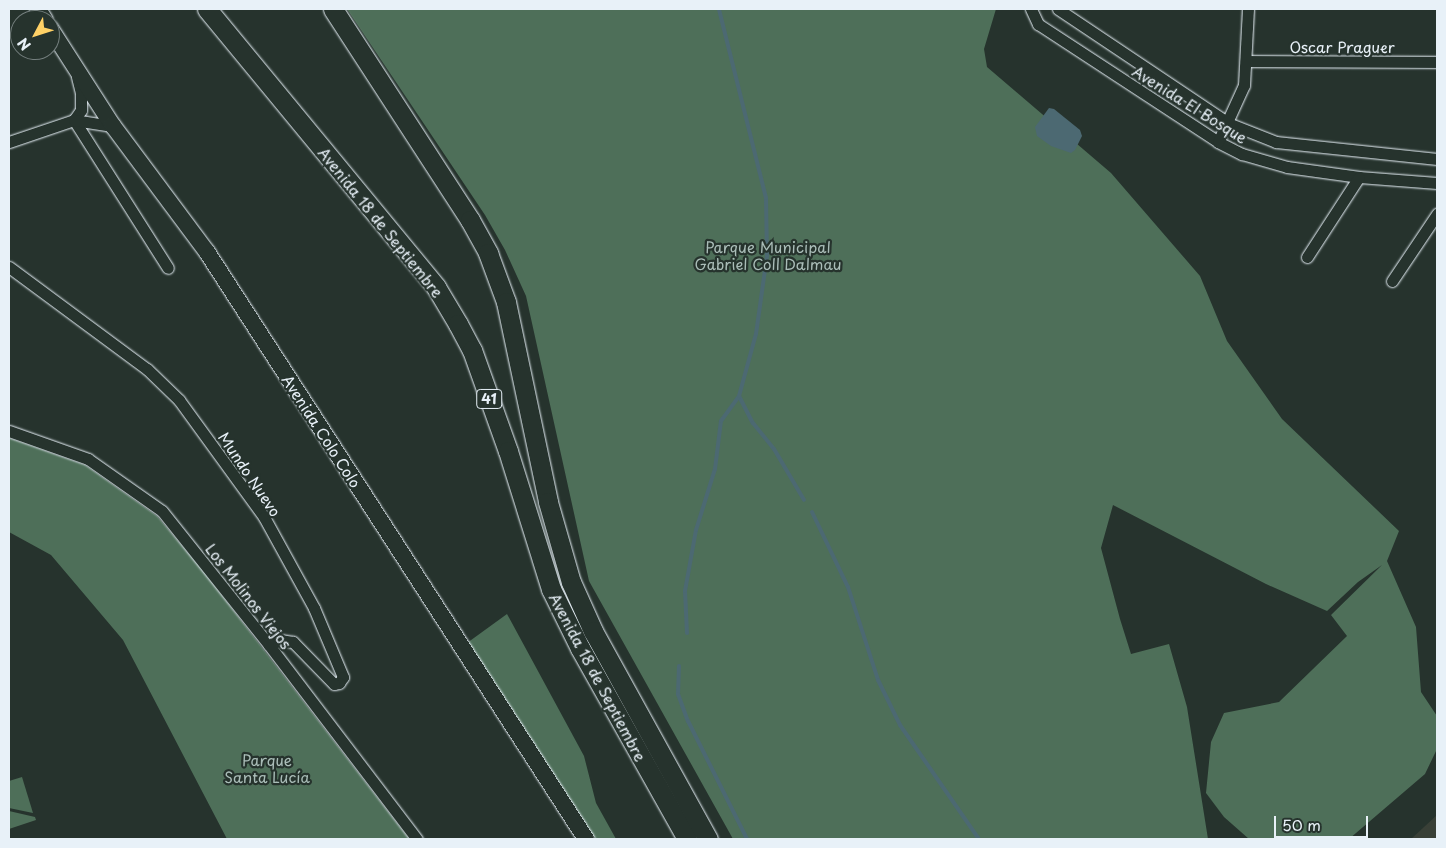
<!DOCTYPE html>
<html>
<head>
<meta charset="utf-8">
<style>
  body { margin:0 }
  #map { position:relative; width:1446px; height:848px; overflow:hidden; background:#26332d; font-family:"Playpen Sans",sans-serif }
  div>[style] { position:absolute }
  .built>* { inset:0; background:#394037 }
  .green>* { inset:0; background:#4e6f59 }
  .water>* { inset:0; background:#4c6972 }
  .stream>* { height:4px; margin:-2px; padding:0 2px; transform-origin:2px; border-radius:2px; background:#4c6972 }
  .roads { filter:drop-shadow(0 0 1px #e8f1f8) drop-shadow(0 0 1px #e8f1f8) }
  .street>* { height:11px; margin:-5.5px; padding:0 5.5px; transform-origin:5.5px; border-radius:5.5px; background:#26332d }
  .secondary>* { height:16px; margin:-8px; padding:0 8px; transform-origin:8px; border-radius:8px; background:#26332d }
  .primary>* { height:19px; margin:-9.5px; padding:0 9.5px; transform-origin:9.5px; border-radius:9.5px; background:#26332d }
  span { translate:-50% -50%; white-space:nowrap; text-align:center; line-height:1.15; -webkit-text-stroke:4.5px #26332d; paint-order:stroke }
  .shield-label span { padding:1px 4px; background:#26332d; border:1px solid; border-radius:4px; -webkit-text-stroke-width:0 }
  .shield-label { font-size:14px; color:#e8f1f8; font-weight:700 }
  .street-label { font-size:15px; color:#e8f1f8 }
  .park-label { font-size:15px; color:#aabdb8 }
  .frame { position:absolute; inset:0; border:10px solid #e8f1f8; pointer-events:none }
  .north { position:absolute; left:10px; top:10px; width:50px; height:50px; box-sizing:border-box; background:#26332d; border:1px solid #747f7e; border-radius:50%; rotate:230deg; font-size:14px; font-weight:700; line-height:20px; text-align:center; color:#e8f1f8 }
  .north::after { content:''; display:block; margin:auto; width:18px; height:22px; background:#ffd166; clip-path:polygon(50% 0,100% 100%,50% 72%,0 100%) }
  .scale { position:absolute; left:1274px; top:816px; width:94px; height:22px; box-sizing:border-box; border:2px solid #e8f1f8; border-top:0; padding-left:6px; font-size:15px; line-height:18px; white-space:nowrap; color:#e8f1f8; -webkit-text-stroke:4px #26332d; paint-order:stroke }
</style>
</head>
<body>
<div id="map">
  <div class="built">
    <i style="clip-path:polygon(1437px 815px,1437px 839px,1411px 839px)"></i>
  </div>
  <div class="green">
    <i style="clip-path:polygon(347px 9px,996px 9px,984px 49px,987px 67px,1111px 173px,1200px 276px,1227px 341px,1282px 419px,1399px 531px,1387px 561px,1416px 627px,1421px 692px,1437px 716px,1437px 749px,1425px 774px,1349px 839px,1249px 839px,1224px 817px,1206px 793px,1211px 742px,1224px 713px,1279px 702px,1347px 636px,1331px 615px,1382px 565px,1358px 582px,1327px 611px,1266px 584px,1113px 505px,1101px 548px,1120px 619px,1131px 654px,1169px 644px,1187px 707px,1208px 839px,733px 839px,589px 581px,526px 296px,505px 250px,485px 215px)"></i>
    <i style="clip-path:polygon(9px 438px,85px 465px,157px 516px,203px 571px,409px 839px,227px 839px,123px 640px,51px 555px,9px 532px)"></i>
    <i style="clip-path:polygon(507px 614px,584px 756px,596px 803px,616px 839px,595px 839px,467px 643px)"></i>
    <i style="clip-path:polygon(22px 777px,33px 813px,9px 808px,9px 781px)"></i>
    <i style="clip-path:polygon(9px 811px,35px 817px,36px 820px,9px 829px)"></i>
  </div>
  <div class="water">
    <i style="clip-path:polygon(1049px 108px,1054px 109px,1080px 130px,1082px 136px,1075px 150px,1071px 153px,1051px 146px,1037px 136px,1035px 127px)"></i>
  </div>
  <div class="stream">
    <i style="left:739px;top:396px;width:30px;rotate:63deg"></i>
    <i style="left:753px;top:423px;width:33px;rotate:51deg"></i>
    <i style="left:774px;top:449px;width:59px;rotate:59.5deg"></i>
    <i style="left:812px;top:512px;width:83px;rotate:64.4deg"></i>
    <i style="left:848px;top:587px;width:98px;rotate:72.1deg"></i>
    <i style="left:878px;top:680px;width:50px;rotate:63.9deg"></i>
    <i style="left:900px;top:725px;width:139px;rotate:55.3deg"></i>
    <i style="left:687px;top:633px;width:42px;rotate:-92.7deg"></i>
    <i style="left:685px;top:591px;width:62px;rotate:-79.8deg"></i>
    <i style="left:696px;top:530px;width:64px;rotate:-72.7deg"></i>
    <i style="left:715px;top:469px;width:48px;rotate:-82.9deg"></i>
    <i style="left:721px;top:421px;width:31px;rotate:-54deg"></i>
    <i style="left:739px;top:396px;width:64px;rotate:-74.7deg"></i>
    <i style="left:756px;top:334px;width:79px;rotate:-82deg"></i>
    <i style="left:767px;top:256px;width:58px;rotate:-91deg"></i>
    <i style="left:766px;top:198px;width:195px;rotate:-104deg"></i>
    <i style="left:679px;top:666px;width:28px;rotate:92deg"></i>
    <i style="left:678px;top:694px;width:29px;rotate:70deg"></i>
    <i style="left:688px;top:721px;width:132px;rotate:63.4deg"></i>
  </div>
  <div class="roads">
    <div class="street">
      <i style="left:1031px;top:9px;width:17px;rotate:65deg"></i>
      <i style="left:1038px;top:24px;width:215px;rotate:33.2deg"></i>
      <i style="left:1218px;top:142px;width:27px;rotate:27deg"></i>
      <i style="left:1242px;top:154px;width:47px;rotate:16.1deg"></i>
      <i style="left:1287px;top:167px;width:73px;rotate:7.9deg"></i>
      <i style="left:1359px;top:177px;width:78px;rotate:4.4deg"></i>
      <i style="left:1058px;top:9px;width:205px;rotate:33.8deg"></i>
      <i style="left:1228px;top:123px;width:52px;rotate:21.6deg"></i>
      <i style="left:1276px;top:142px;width:162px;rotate:6deg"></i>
      <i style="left:1247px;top:61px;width:190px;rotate:0.3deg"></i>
      <i style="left:77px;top:77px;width:16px;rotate:76deg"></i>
      <i style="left:81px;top:93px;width:17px;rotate:90deg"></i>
      <i style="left:81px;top:110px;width:12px;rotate:125deg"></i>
      <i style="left:74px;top:120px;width:175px;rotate:57.6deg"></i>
      <i style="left:9px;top:142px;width:69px;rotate:-18.7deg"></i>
      <i style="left:74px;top:120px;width:39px;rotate:9deg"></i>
      <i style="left:1218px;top:142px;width:63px;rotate:-65.5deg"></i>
      <i style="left:1244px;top:85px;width:76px;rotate:-87deg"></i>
      <i style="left:1307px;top:257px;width:95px;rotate:-57deg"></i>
      <i style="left:9px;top:267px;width:172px;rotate:36.5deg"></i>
      <i style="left:147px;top:369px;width:45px;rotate:44.1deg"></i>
      <i style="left:179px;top:400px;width:145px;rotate:54deg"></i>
      <i style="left:264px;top:517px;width:104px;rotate:61.2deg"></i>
      <i style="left:314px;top:608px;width:75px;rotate:67.2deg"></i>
      <i style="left:343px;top:677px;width:7px;rotate:124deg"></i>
      <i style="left:339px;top:683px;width:5px;rotate:169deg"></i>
      <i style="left:334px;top:684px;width:59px;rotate:-134.3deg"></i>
      <i style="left:293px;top:642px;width:12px;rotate:-171deg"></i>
      <i style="left:281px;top:640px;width:13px;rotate:157deg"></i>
      <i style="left:1392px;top:281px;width:81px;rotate:-56.1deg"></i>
      <i style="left:9px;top:431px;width:84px;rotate:19.5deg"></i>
      <i style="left:88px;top:459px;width:90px;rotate:35.1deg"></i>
      <i style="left:162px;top:511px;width:171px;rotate:51.4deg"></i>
      <i style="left:269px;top:645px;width:244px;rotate:52.7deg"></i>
    </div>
    <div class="secondary">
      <i style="left:38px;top:9px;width:13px;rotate:58deg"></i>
      <i style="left:50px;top:28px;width:117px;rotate:57.3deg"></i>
      <i style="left:113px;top:126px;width:157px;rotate:53.3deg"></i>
      <i style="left:207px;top:252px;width:699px;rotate:57.15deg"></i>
    </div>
    <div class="primary">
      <i style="left:207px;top:9px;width:360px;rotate:50.5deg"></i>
      <i style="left:436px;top:287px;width:43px;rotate:59.3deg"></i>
      <i style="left:458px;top:324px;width:30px;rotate:62deg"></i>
      <i style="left:472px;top:350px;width:107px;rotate:70.4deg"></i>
      <i style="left:508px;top:451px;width:145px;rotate:72.7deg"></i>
      <i style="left:551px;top:589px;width:66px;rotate:63.8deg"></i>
      <i style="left:580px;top:648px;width:219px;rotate:60.7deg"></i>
      <i style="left:333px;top:9px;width:252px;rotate:57deg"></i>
      <i style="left:470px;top:220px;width:38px;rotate:61deg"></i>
      <i style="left:488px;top:253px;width:52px;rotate:69.8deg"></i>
      <i style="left:506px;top:302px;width:204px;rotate:78.1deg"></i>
      <i style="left:548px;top:502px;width:83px;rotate:74deg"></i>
      <i style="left:571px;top:582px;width:54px;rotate:65.8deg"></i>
      <i style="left:593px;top:631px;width:238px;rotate:61.1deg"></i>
    </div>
  </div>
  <div class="shield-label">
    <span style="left:489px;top:399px">41</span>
  </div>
  <div class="street-label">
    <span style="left:1342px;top:47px">Oscar Praguer</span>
    <span style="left:1190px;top:104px;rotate:32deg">Avenida El Bosque</span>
    <span style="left:381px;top:222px;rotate:51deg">Avenida 18 de Septiembre</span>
    <span style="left:322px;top:431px;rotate:57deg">Avenida Colo Colo</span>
    <span style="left:250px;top:474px;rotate:56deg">Mundo Nuevo</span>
    <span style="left:249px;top:596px;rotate:52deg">Los Molinos Viejos</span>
    <span style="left:598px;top:677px;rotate:62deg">Avenida 18 de Septiembre</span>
  </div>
  <div class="park-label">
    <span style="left:768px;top:255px">Parque Municipal<br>Gabriel Coll Dalmau</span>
    <span style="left:267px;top:768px">Parque<br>Santa Lucía</span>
  </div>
  <div class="frame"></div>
  <div class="north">N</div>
  <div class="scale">50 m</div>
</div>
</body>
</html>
